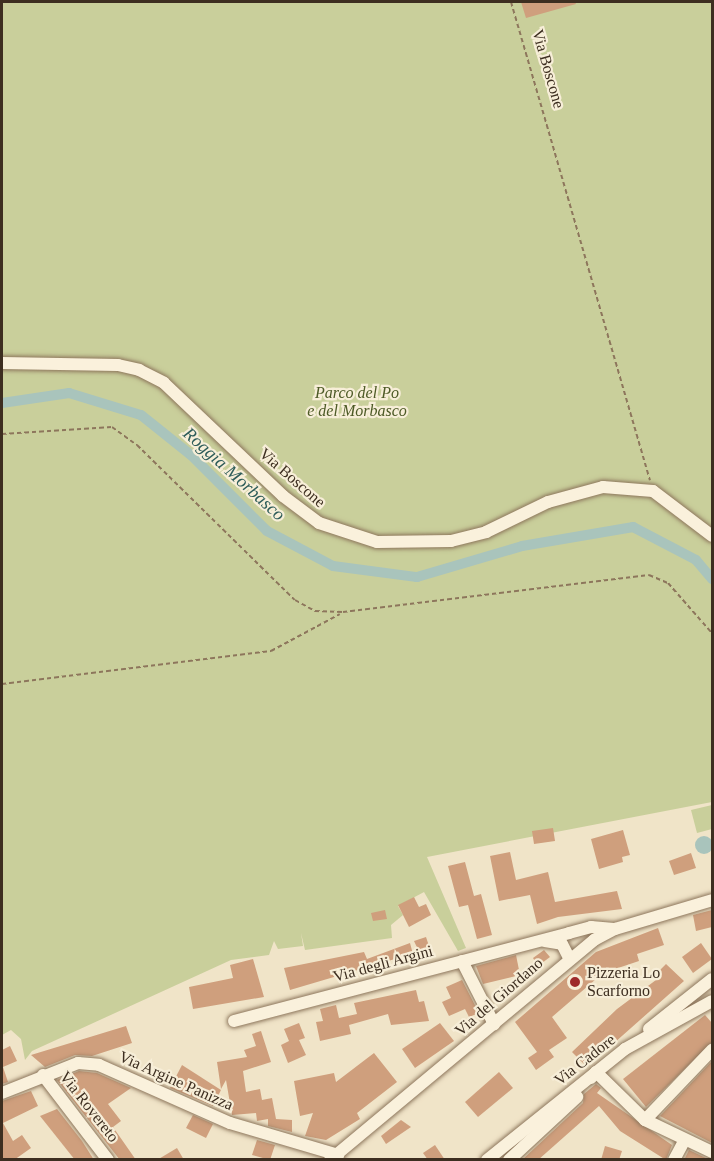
<!DOCTYPE html>
<html>
<head>
<meta charset="utf-8">
<style>
  body { margin:0 }
  #map { position:relative; width:714px; height:1161px; overflow:hidden; background:#f0e4c8; font-family:"Times New Roman",serif }
  div>[style] { position:absolute }
  .green>* { inset:0; background:#c9cf9b }
  .water>* { inset:0; background:#a9c4bc }
  .round { border-radius:50% }
  .canal>* { height:10px; margin:-5px; padding:0 5px; transform-origin:5px; border-radius:5px; background:#a9c4bc }
  .building>* { inset:0; background:#cf9f7d }
  .path>* { height:2px; margin-top:-1px; transform-origin:0; background:repeating-linear-gradient(90deg,#8d765c 0 4.5px,transparent 0 7.5px) }
  .roads { filter:drop-shadow(0 0 2px #8d765c) drop-shadow(0 0 2px #8d765c) }
  .minor>* { height:12px; margin:-6px; padding:0 6px; transform-origin:6px; border-radius:6px; background:#faf1dc }
  .dots>* { width:16px; height:16px; translate:-50% -50%; box-sizing:border-box; border:3px solid #f7eed8; border-radius:50% }
  span { translate:-50% -50%; white-space:nowrap; text-align:center; line-height:1.15; -webkit-text-stroke:4.5px #f7eed8; paint-order:stroke }
  .street-label { font-size:16px; color:#3d2e20 }
  .park-label { font-size:16px; color:#4d5a26; font-style:italic }
  .poi-label { font-size:16px; color:#3d2e20 }
  .left { translate:0 -50%; text-align:left }
  .water-label { font-size:18px; color:#2f5d5a; font-style:italic }
  .frame { position:absolute; inset:0; border:3px solid #3d2e20; pointer-events:none }
</style>
</head>
<body>
<div id="map">
  <div class="green">
    <i style="clip-path:polygon(2px 2px,712px 2px,712px 802px,427px 857px,466px 948px,458px 951px,424px 892px,398px 906px,403px 915px,391px 925px,392px 938px,305px 950px,301px 933px,303px 946px,278px 949px,274px 941px,269px 955px,231px 960px,32px 1051px,25px 1060px,21px 1039px,11px 1030px,2px 1035px)"></i>
    <i style="clip-path:polygon(712px 805px,712px 829px,697px 833px,691px 810px)"></i>
  </div>
  <div class="water">
    <i class="round" style="left:695px;top:836px;width:18px;height:18px"></i>
  </div>
  <div class="canal">
    <i style="left:2px;top:403px;width:68px;rotate:-8.5deg"></i>
    <i style="left:69px;top:393px;width:75px;rotate:17deg"></i>
    <i style="left:141px;top:415px;width:64px;rotate:38.7deg"></i>
    <i style="left:191px;top:455px;width:107px;rotate:45deg"></i>
    <i style="left:267px;top:531px;width:75px;rotate:27.9deg"></i>
    <i style="left:333px;top:566px;width:85px;rotate:7.5deg"></i>
    <i style="left:417px;top:577px;width:109px;rotate:-16.4deg"></i>
    <i style="left:522px;top:546px;width:113px;rotate:-9.7deg"></i>
    <i style="left:633px;top:527px;width:71px;rotate:27.6deg"></i>
    <i style="left:696px;top:560px;width:25px;rotate:50deg"></i>
  </div>
  <div class="building">
    <i style="clip-path:polygon(521px 2px,575px 2px,576px 4px,526px 18px)"></i>
    <i style="clip-path:polygon(553px 828px,555px 841px,534px 844px,532px 831px)"></i>
    <i style="clip-path:polygon(623px 830px,630px 855px,622px 857px,623px 862px,599px 869px,591px 839px)"></i>
    <i style="clip-path:polygon(510px 852px,516px 880px,548px 872px,555px 902px,617px 891px,622px 909px,558px 917px,537px 924px,530px 895px,499px 901px,490px 856px)"></i>
    <i style="clip-path:polygon(691px 853px,696px 868px,674px 875px,669px 861px)"></i>
    <i style="clip-path:polygon(465px 862px,474px 896px,481px 894px,492px 935px,477px 939px,468px 905px,459px 907px,448px 866px)"></i>
    <i style="clip-path:polygon(414px 897px,419px 907px,426px 904px,431px 915px,409px 927px,398px 905px)"></i>
    <i style="clip-path:polygon(385px 910px,387px 919px,373px 921px,371px 913px)"></i>
    <i style="clip-path:polygon(712px 910px,712px 927px,696px 931px,693px 915px)"></i>
    <i style="clip-path:polygon(658px 928px,664px 945px,637px 954px,639px 961px,603px 973px,552px 1017px,567px 1038px,549px 1050px,554px 1057px,536px 1070px,528px 1058px,537px 1052px,515px 1022px,596px 952px)"></i>
    <i style="clip-path:polygon(426px 937px,431px 952px,421px 956px,414px 941px)"></i>
    <i style="clip-path:polygon(410px 943px,414px 958px,407px 961px,405px 956px,290px 990px,284px 968px,364px 952px,367px 959px)"></i>
    <i style="clip-path:polygon(701px 943px,712px 959px,693px 973px,682px 957px)"></i>
    <i style="clip-path:polygon(544px 950px,550px 957px,538px 966px,533px 958px)"></i>
    <i style="clip-path:polygon(516px 955px,520px 975px,483px 984px,476px 966px)"></i>
    <i style="clip-path:polygon(253px 959px,264px 997px,193px 1009px,189px 987px,233px 978px,230px 965px)"></i>
    <i style="clip-path:polygon(666px 964px,684px 981px,587px 1067px,572px 1052px,617px 1009px,656px 980px,653px 977px)"></i>
    <i style="clip-path:polygon(462px 980px,479px 1013px,469px 1017px,465px 1009px,449px 1016px,442px 1002px,451px 998px,446px 987px)"></i>
    <i style="clip-path:polygon(416px 990px,419px 1002px,424px 1001px,429px 1021px,391px 1025px,388px 1014px,349px 1025px,351px 1034px,320px 1041px,316px 1022px,323px 1021px,320px 1009px,336px 1005px,339px 1018px,357px 1014px,354px 1003px)"></i>
    <i style="clip-path:polygon(705px 1015px,712px 1023px,712px 1042px,646px 1107px,623px 1079px)"></i>
    <i style="clip-path:polygon(299px 1023px,305px 1038px,299px 1040px,306px 1055px,288px 1063px,281px 1045px,289px 1041px,284px 1029px)"></i>
    <i style="clip-path:polygon(440px 1023px,454px 1041px,415px 1068px,402px 1049px)"></i>
    <i style="clip-path:polygon(126px 1026px,132px 1043px,92px 1056px,75px 1055px,45px 1067px,31px 1055px)"></i>
    <i style="clip-path:polygon(261px 1031px,271px 1062px,243px 1071px,246px 1092px,260px 1089px,262px 1100px,272px 1098px,276px 1119px,292px 1120px,292px 1132px,268px 1126px,268px 1119px,257px 1121px,256px 1113px,232px 1115px,226px 1080px,221px 1089px,217px 1062px,247px 1057px,244px 1050px,256px 1046px,252px 1034px)"></i>
    <i style="clip-path:polygon(10px 1046px,17px 1061px,3px 1067px,8px 1082px,2px 1084px,2px 1050px)"></i>
    <i style="clip-path:polygon(374px 1053px,397px 1082px,357px 1113px,360px 1119px,326px 1140px,305px 1136px,313px 1113px,300px 1116px,294px 1081px,334px 1073px,336px 1082px)"></i>
    <i style="clip-path:polygon(712px 1061px,712px 1143px,660px 1116px)"></i>
    <i style="clip-path:polygon(182px 1065px,221px 1090px,213px 1106px,170px 1088px)"></i>
    <i style="clip-path:polygon(79px 1071px,97px 1073px,131px 1088px,108px 1104px,121px 1121px,113px 1127px,136px 1160px,120px 1160px,57px 1080px)"></i>
    <i style="clip-path:polygon(499px 1072px,513px 1088px,478px 1117px,465px 1102px)"></i>
    <i style="clip-path:polygon(596px 1084px,601px 1088px,597px 1093px,672px 1145px,666px 1160px,620px 1131px,599px 1106px,538px 1160px,522px 1160px,583px 1103px,584px 1094px)"></i>
    <i style="clip-path:polygon(31px 1091px,38px 1106px,3px 1123px,13px 1141px,22px 1135px,31px 1148px,14px 1160px,2px 1160px,2px 1101px)"></i>
    <i style="clip-path:polygon(57px 1109px,82px 1141px,94px 1160px,75px 1160px,40px 1116px)"></i>
    <i style="clip-path:polygon(193px 1115px,213px 1124px,206px 1138px,186px 1128px)"></i>
    <i style="clip-path:polygon(401px 1120px,411px 1127px,386px 1144px,381px 1136px)"></i>
    <i style="clip-path:polygon(257px 1140px,275px 1145px,270px 1160px,252px 1155px)"></i>
    <i style="clip-path:polygon(435px 1145px,445px 1160px,428px 1160px,423px 1153px)"></i>
    <i style="clip-path:polygon(605px 1146px,622px 1151px,619px 1160px,601px 1160px)"></i>
    <i style="clip-path:polygon(177px 1148px,184px 1160px,157px 1160px)"></i>
    <i style="clip-path:polygon(689px 1150px,708px 1159px,709px 1160px,684px 1160px)"></i>
  </div>
  <div class="path">
    <i style="left:511px;top:2px;width:498px;rotate:73.8deg"></i>
    <i style="left:2px;top:434px;width:110px;rotate:-3.6deg"></i>
    <i style="left:112px;top:427px;width:31px;rotate:36deg"></i>
    <i style="left:137px;top:445px;width:221px;rotate:44.5deg"></i>
    <i style="left:295px;top:600px;width:23px;rotate:29deg"></i>
    <i style="left:315px;top:611px;width:28px;rotate:2deg"></i>
    <i style="left:343px;top:612px;width:308px;rotate:-6.9deg"></i>
    <i style="left:649px;top:575px;width:21px;rotate:23deg"></i>
    <i style="left:668px;top:583px;width:67px;rotate:48.7deg"></i>
    <i style="left:2px;top:684px;width:271px;rotate:-7deg"></i>
    <i style="left:271px;top:651px;width:78px;rotate:-28.2deg"></i>
  </div>
  <div class="roads">
    <div class="minor">
      <i style="left:2px;top:363px;width:116px;rotate:1deg"></i>
      <i style="left:118px;top:365px;width:22px;rotate:13deg"></i>
      <i style="left:139px;top:370px;width:28px;rotate:27deg"></i>
      <i style="left:164px;top:383px;width:164px;rotate:43.5deg"></i>
      <i style="left:283px;top:496px;width:45px;rotate:36.9deg"></i>
      <i style="left:319px;top:523px;width:61px;rotate:18.1deg"></i>
      <i style="left:377px;top:542px;width:74px;rotate:-0.8deg"></i>
      <i style="left:451px;top:541px;width:36px;rotate:-14deg"></i>
      <i style="left:486px;top:532px;width:69px;rotate:-25.8deg"></i>
      <i style="left:548px;top:502px;width:57px;rotate:-15.3deg"></i>
      <i style="left:603px;top:487px;width:50px;rotate:4.6deg"></i>
      <i style="left:653px;top:491px;width:74px;rotate:37.3deg"></i>
      <i style="left:545px;top:941px;width:17px;rotate:10deg"></i>
      <i style="left:562px;top:944px;width:16px;rotate:63deg"></i>
      <i style="left:462px;top:961px;width:71px;rotate:63.1deg"></i>
      <i style="left:234px;top:1021px;width:346px;rotate:-14.7deg"></i>
      <i style="left:569px;top:933px;width:23px;rotate:-15deg"></i>
      <i style="left:591px;top:927px;width:23px;rotate:5deg"></i>
      <i style="left:649px;top:1029px;width:80px;rotate:-38.4deg"></i>
      <i style="left:43px;top:1075px;width:107px;rotate:52.6deg"></i>
      <i style="left:591px;top:1078px;width:8px;rotate:-50deg"></i>
      <i style="left:596px;top:1072px;width:69px;rotate:44.4deg"></i>
      <i style="left:645px;top:1120px;width:74px;rotate:25.5deg"></i>
      <i style="left:2px;top:1093px;width:82px;rotate:-21.5deg"></i>
      <i style="left:78px;top:1063px;width:21px;rotate:5deg"></i>
      <i style="left:99px;top:1065px;width:143px;rotate:23.9deg"></i>
      <i style="left:230px;top:1123px;width:113px;rotate:16.5deg"></i>
      <i style="left:645px;top:1120px;width:97px;rotate:-46.3deg"></i>
      <i style="left:330px;top:1160px;width:344px;rotate:-39.8deg"></i>
      <i style="left:594px;top:940px;width:24px;rotate:-28deg"></i>
      <i style="left:615px;top:929px;width:101px;rotate:-16.6deg"></i>
      <i style="left:487px;top:1160px;width:177px;rotate:-38.8deg"></i>
      <i style="left:625px;top:1049px;width:99px;rotate:-28.9deg"></i>
      <i style="left:509px;top:1160px;width:93px;rotate:-42.8deg"></i>
      <i style="left:674px;top:1160px;width:21px;rotate:-62deg"></i>
    </div>
  </div>
  <div class="dots">
    <i style="left:575px;top:982px;background:#9e2a2b"></i>
  </div>
  <div class="street-label">
    <span style="left:548px;top:69px;rotate:74deg">Via Boscone</span>
    <span style="left:292px;top:478px;rotate:41deg">Via Boscone</span>
    <span style="left:383px;top:964px;rotate:-15deg">Via degli Argini</span>
    <span style="left:499px;top:997px;rotate:-41deg">Via del Giordano</span>
    <span style="left:585px;top:1060px;rotate:-38deg">Via Cadore</span>
    <span style="left:176px;top:1081px;rotate:24deg">Via Argine Panizza</span>
    <span style="left:89px;top:1107px;rotate:52deg">Via Rovereto</span>
  </div>
  <div class="park-label">
    <span style="left:357px;top:402px">Parco del Po<br>e del Morbasco</span>
  </div>
  <div class="poi-label">
    <span class="left" style="left:587px;top:982px">Pizzeria Lo<br>Scarforno</span>
  </div>
  <div class="water-label">
    <span style="left:234px;top:474px;rotate:42deg">Roggia Morbasco</span>
  </div>
  <div class="frame"></div>
</div>
</body>
</html>
